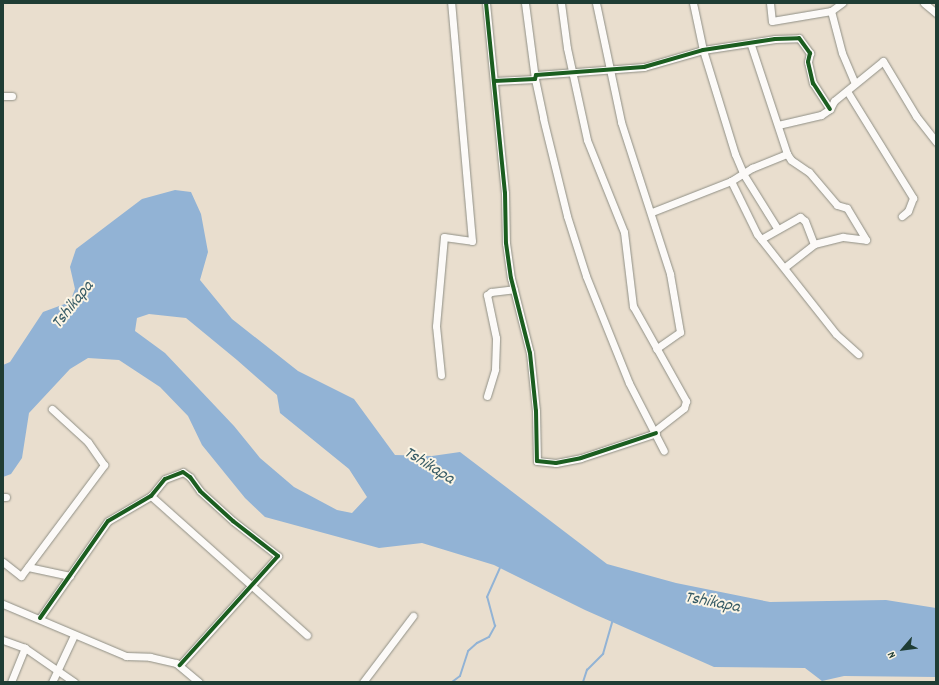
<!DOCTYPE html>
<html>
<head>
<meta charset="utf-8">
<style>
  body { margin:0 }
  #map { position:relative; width:939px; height:685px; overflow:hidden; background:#e9dece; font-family:Dekko,sans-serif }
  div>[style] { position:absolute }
  .water>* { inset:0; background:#92b3d5 }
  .stream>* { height:2px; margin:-1px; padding:0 1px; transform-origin:1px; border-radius:1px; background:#92b3d5 }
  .roads { filter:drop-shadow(0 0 1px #8f8f85) drop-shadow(0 0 1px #8f8f85) }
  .street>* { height:7px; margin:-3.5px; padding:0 3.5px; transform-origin:3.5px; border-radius:3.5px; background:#fcfaf8 }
  .cycleway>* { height:4px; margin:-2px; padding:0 2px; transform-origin:2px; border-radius:2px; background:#1b5e20 }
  span { translate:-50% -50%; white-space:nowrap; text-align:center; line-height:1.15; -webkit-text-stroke:4px #fcf5e5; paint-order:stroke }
  .water-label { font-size:17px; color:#365b65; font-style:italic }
  .frame { position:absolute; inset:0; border:4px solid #1f3d34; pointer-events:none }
  .north { position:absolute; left:883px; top:629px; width:40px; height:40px; -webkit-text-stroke:3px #fcf5e5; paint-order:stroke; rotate:242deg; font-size:11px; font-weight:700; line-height:16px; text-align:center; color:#1f3d34 }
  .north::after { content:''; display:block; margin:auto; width:14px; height:18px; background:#1f3d34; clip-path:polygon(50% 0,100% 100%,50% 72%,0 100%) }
</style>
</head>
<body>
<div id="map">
  <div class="water">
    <i style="clip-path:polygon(evenodd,175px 190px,191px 192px,201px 214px,208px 252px,200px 280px,232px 319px,298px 371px,354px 399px,395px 455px,432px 456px,460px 452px,607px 564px,676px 583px,770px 602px,886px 600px,936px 608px,936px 677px,844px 676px,822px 681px,805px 668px,714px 667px,585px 610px,494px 565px,422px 543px,379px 548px,265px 517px,245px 498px,202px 445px,188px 416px,160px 387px,119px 360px,88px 358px,70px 369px,29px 413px,22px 458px,11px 474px,3px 477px,3px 365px,10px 362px,43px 312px,70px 302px,75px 289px,70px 267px,76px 249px,142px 199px,175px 190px,149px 314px,186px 318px,237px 360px,277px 395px,280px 413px,349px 469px,367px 497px,352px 513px,337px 510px,294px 487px,260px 458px,234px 426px,165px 353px,135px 331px,137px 318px,149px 314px)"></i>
  </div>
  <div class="stream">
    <i style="left:452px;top:682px;width:10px;rotate:-37deg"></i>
    <i style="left:460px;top:676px;width:26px;rotate:-72deg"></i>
    <i style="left:468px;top:651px;width:12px;rotate:-42deg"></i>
    <i style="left:477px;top:643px;width:13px;rotate:-27deg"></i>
    <i style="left:489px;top:637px;width:13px;rotate:-61deg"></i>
    <i style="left:495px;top:626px;width:30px;rotate:-105deg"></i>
    <i style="left:487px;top:597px;width:34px;rotate:-66deg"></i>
    <i style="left:583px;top:682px;width:13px;rotate:-72deg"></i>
    <i style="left:587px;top:670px;width:23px;rotate:-45deg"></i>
    <i style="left:603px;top:654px;width:35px;rotate:-74deg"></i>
  </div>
  <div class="roads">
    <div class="street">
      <i style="left:486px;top:3px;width:191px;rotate:84.3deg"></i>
      <i style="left:505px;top:193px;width:50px;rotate:88.9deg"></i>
      <i style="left:506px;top:243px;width:35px;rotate:82deg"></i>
      <i style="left:511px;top:278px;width:77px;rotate:75.8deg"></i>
      <i style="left:530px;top:353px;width:58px;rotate:84.1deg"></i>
      <i style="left:536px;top:411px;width:50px;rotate:88.9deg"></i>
      <i style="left:537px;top:461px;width:19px;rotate:6deg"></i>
      <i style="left:556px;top:463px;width:25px;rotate:-11deg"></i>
      <i style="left:581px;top:458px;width:79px;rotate:-18.4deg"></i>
      <i style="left:525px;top:3px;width:77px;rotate:82.5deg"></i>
      <i style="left:535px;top:79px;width:40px;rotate:78deg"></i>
      <i style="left:543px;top:118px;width:101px;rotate:76.2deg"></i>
      <i style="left:567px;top:216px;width:63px;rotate:72.4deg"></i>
      <i style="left:586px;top:276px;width:115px;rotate:68.1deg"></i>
      <i style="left:629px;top:383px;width:76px;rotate:62.8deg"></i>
      <i style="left:561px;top:3px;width:45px;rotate:82.4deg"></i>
      <i style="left:567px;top:48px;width:94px;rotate:77.7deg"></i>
      <i style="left:587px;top:140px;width:99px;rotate:68.1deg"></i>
      <i style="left:624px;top:232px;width:75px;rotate:83.1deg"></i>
      <i style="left:633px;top:306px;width:109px;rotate:60.8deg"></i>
      <i style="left:686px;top:401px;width:7px;rotate:106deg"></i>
      <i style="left:684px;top:408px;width:37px;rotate:142deg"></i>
      <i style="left:596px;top:3px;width:122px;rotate:78.1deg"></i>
      <i style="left:621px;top:122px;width:160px;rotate:72.1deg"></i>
      <i style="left:670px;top:274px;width:59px;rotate:80.2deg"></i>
      <i style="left:680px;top:332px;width:29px;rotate:145deg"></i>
      <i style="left:693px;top:3px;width:48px;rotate:78deg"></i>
      <i style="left:703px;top:50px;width:109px;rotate:72.9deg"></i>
      <i style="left:735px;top:154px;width:23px;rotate:67deg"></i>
      <i style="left:744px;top:175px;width:62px;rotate:58.1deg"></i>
      <i style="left:770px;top:3px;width:18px;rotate:84deg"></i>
      <i style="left:772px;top:21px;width:60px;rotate:-9.6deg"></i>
      <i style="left:831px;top:11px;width:14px;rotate:-36deg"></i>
      <i style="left:924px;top:3px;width:16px;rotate:40deg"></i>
      <i style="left:831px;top:11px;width:43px;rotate:75.3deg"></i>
      <i style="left:842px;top:53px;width:33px;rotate:67deg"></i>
      <i style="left:751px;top:45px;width:115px;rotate:71.7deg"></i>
      <i style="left:787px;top:154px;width:7px;rotate:56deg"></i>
      <i style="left:791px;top:160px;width:22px;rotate:34deg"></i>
      <i style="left:809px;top:172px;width:43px;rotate:49.7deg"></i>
      <i style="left:837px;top:205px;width:10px;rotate:17deg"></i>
      <i style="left:847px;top:208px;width:37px;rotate:59deg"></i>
      <i style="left:494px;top:81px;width:41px;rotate:-2.8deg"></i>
      <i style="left:535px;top:79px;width:4px;rotate:-76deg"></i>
      <i style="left:536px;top:75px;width:108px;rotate:-4.2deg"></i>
      <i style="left:644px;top:67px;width:61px;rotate:-16.1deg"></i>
      <i style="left:703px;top:50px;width:73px;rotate:-8.7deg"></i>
      <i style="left:775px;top:39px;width:24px;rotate:-2deg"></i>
      <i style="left:799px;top:38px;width:19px;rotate:54deg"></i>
      <i style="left:810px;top:53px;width:9px;rotate:103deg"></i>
      <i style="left:808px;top:62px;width:22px;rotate:77deg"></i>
      <i style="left:813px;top:83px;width:31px;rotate:57deg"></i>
      <i style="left:847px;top:91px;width:126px;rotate:58.3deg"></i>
      <i style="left:913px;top:198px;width:14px;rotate:111deg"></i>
      <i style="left:908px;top:211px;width:8px;rotate:140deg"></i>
      <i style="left:3px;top:96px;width:9px"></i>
      <i style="left:778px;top:125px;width:44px;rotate:-13.1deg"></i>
      <i style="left:821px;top:115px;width:11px;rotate:-34deg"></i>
      <i style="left:830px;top:109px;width:9px;rotate:-63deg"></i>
      <i style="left:834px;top:101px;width:63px;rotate:-39.2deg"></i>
      <i style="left:883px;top:61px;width:64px;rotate:59deg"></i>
      <i style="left:916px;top:116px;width:33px;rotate:52deg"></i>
      <i style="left:731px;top:181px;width:59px;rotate:63.9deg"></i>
      <i style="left:757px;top:234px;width:127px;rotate:51.7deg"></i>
      <i style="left:836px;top:334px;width:30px;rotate:42deg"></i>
      <i style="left:652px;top:212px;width:85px;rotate:-21.4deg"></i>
      <i style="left:731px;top:181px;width:25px;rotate:-32deg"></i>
      <i style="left:752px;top:168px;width:38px;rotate:-22deg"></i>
      <i style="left:761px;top:239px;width:45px;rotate:-29.4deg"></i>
      <i style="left:800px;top:217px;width:6px;rotate:39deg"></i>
      <i style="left:805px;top:221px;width:25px;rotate:69deg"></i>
      <i style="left:785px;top:267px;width:37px;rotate:-38deg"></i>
      <i style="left:814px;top:244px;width:30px;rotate:-14deg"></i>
      <i style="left:843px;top:237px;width:23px;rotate:7deg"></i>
      <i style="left:441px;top:375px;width:49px;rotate:-95.8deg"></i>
      <i style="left:436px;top:326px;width:89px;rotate:-84.9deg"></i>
      <i style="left:444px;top:237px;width:28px;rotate:8deg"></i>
      <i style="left:472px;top:241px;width:239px;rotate:-95deg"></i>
      <i style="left:487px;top:396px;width:28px;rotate:-73deg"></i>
      <i style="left:495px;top:369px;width:31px;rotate:-88deg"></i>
      <i style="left:496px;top:338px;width:44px;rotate:-101.8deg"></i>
      <i style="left:487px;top:295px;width:5px;rotate:-37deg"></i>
      <i style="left:491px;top:292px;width:23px;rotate:-7deg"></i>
      <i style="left:151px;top:496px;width:209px;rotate:41.7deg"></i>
      <i style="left:3px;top:497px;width:3px"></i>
      <i style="left:3px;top:562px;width:23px;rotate:38deg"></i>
      <i style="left:21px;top:576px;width:139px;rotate:-53.2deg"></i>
      <i style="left:104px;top:465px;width:28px;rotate:-125deg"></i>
      <i style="left:88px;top:442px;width:49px;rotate:-137.5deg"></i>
      <i style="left:28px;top:567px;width:43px;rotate:12.1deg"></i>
      <i style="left:3px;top:604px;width:134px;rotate:22.9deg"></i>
      <i style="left:126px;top:656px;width:24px;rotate:2deg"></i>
      <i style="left:150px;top:657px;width:27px;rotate:13deg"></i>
      <i style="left:176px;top:663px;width:30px;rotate:40deg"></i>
      <i style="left:40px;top:618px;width:118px;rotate:-55deg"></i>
      <i style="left:108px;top:521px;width:50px;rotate:-30.2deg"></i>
      <i style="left:151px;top:496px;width:22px;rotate:-51deg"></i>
      <i style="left:165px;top:479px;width:19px;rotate:-21deg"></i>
      <i style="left:183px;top:472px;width:9px;rotate:36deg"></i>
      <i style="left:190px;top:477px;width:17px;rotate:54deg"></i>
      <i style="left:200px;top:491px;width:45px;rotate:42.3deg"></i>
      <i style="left:233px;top:521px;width:57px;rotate:37.9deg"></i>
      <i style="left:278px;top:556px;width:147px;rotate:132deg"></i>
      <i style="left:3px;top:640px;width:23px;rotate:20deg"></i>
      <i style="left:25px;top:648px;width:60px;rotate:34.8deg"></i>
      <i style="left:11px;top:682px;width:37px;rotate:-68deg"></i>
      <i style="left:52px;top:682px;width:52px;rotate:-64.9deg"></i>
      <i style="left:363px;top:682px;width:83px;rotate:-52.9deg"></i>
    </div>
  </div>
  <div class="cycleway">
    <i style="left:486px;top:3px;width:191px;rotate:84.3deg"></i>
    <i style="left:505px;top:193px;width:50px;rotate:88.9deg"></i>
    <i style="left:506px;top:243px;width:35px;rotate:82deg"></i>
    <i style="left:511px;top:278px;width:77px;rotate:75.8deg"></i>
    <i style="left:530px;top:353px;width:58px;rotate:84.1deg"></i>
    <i style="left:536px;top:411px;width:50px;rotate:88.9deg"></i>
    <i style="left:537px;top:461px;width:19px;rotate:6deg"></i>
    <i style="left:556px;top:463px;width:25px;rotate:-11deg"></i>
    <i style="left:581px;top:458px;width:79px;rotate:-18.4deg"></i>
    <i style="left:494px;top:81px;width:41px;rotate:-2.8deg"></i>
    <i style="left:535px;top:79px;width:4px;rotate:-76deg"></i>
    <i style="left:536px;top:75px;width:108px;rotate:-4.2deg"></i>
    <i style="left:644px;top:67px;width:61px;rotate:-16.1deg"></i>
    <i style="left:703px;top:50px;width:73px;rotate:-8.7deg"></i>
    <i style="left:775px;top:39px;width:24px;rotate:-2deg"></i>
    <i style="left:799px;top:38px;width:19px;rotate:54deg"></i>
    <i style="left:810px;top:53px;width:9px;rotate:103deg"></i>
    <i style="left:808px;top:62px;width:22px;rotate:77deg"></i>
    <i style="left:813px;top:83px;width:31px;rotate:57deg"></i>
    <i style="left:40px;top:618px;width:118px;rotate:-55deg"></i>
    <i style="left:108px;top:521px;width:50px;rotate:-30.2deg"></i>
    <i style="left:151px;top:496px;width:22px;rotate:-51deg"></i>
    <i style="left:165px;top:479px;width:19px;rotate:-21deg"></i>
    <i style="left:183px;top:472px;width:9px;rotate:36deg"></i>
    <i style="left:190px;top:477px;width:17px;rotate:54deg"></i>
    <i style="left:200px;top:491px;width:45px;rotate:42.3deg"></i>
    <i style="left:233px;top:521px;width:57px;rotate:37.9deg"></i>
    <i style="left:278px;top:556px;width:147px;rotate:132deg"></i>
  </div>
  <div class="water-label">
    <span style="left:74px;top:306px;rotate:-51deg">Tshikapa</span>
    <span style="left:428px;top:467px;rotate:32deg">Tshikapa</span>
    <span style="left:712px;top:604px;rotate:11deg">Tshikapa</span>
  </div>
  <div class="frame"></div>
  <div class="north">N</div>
</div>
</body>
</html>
